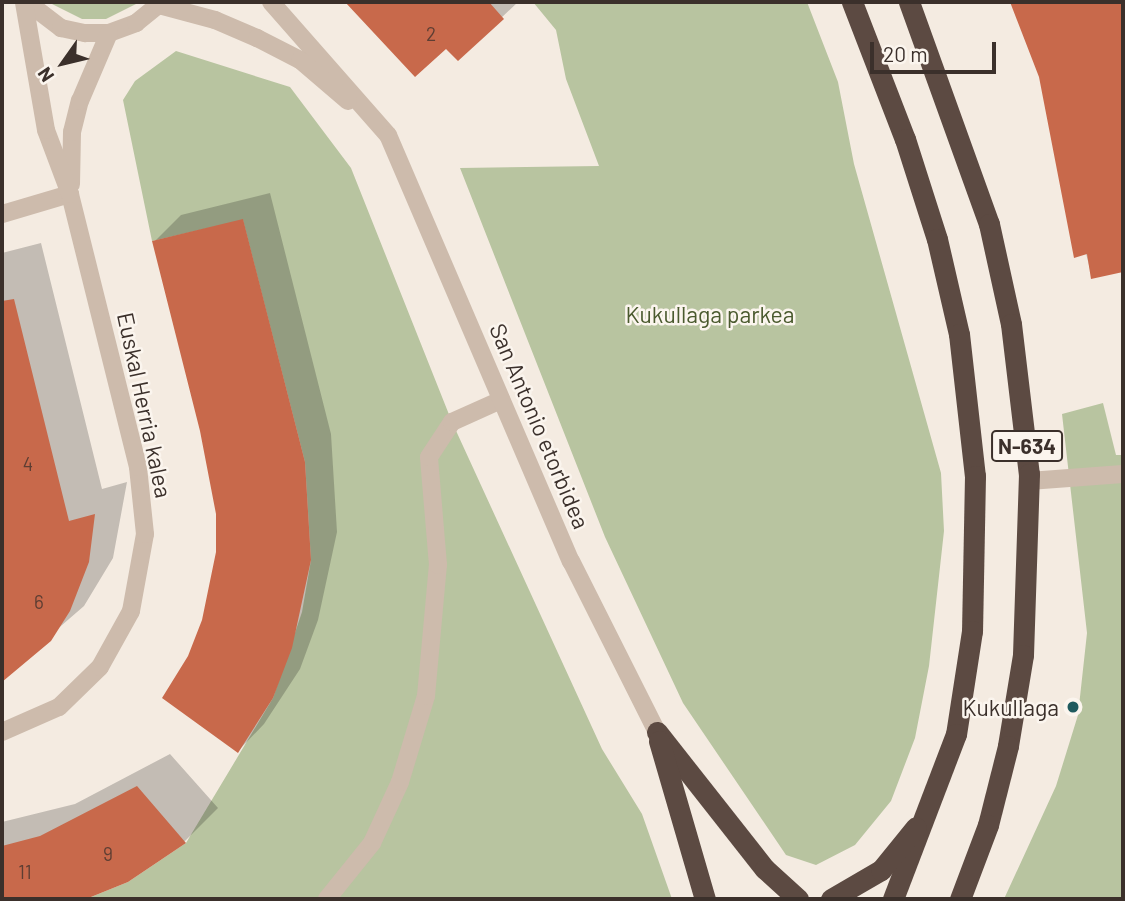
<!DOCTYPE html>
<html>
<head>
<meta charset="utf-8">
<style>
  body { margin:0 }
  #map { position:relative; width:1125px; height:901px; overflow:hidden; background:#f4ebe1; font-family:Barlow,sans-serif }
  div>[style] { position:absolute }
  .green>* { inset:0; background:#b8c4a0 }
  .shadow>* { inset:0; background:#0003 }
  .building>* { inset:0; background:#c8694b }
  .lane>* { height:18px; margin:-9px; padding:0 9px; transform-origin:9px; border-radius:9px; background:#cdbbac }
  .street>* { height:18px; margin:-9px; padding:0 9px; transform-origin:9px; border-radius:9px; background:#cdbbac }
  .highway>* { height:21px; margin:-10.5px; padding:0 10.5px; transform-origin:10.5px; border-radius:10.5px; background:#5c4a42 }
  .dots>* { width:19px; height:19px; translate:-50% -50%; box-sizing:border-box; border:4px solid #fbf5ee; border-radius:50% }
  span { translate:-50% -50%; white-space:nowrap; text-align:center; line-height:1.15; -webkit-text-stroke:5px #fbf5ee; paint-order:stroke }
  .number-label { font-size:19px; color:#5e3e33 }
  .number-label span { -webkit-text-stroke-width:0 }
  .shield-label span { padding:2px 5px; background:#fbf5ee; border:2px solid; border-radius:5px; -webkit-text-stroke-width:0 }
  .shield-label { font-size:21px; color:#3b302b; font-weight:700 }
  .park-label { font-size:23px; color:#4a5a2e }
  .street-label { font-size:23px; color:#3b302b }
  .poi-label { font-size:23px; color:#3b302b }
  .right { translate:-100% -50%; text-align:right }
  .frame { position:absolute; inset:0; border:4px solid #3b302b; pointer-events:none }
  .north { position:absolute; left:28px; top:28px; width:70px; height:70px; -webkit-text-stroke:5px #fbf5ee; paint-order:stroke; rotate:236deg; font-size:19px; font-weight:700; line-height:28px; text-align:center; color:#3b302b }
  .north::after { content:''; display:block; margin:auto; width:24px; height:32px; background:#3b302b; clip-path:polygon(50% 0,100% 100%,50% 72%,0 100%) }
  .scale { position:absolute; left:870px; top:42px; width:126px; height:32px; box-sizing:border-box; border:4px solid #3b302b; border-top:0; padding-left:9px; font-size:21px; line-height:24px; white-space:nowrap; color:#3b302b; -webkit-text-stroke:5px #fbf5ee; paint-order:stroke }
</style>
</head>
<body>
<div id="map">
  <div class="green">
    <i style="clip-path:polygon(48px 2px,140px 2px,106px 19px,82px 19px)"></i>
    <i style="clip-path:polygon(533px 2px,807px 2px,838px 82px,854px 164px,941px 473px,944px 531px,929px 666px,915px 738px,891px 801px,855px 845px,816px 865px,786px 855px,683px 703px,605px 537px,460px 168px,599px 166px,566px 79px,556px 30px)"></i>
    <i style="clip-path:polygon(176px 51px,290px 87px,351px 168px,452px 422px,602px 749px,642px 814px,672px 899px,86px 899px,128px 882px,186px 843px,273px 698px,302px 612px,311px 560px,305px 462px,243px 220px,152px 241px,123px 100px,135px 81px)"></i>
    <i style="clip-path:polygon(1103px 403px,1116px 455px,1123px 455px,1123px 899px,1004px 899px,1056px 786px,1078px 715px,1087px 633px,1062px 414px)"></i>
  </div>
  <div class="shadow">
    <i style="clip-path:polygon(348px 2px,518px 2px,458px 59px,446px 46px,415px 75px)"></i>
    <i style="clip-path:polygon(1012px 2px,1123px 2px,1123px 270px,1092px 277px,1041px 77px)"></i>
    <i style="clip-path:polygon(270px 193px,331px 434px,337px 532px,318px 620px,300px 669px,264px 724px,238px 751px,190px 657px,203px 620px,218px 553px,218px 514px,202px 431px,154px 242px,181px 215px)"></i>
    <i style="clip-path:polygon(41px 243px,102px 489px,127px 482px,113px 558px,84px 606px,2px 677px,2px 253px)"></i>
    <i style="clip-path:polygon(170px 754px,218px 808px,185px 841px,127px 880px,81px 899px,2px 899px,2px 822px,75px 804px)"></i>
  </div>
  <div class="building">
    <i style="clip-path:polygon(345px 2px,489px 2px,504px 19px,458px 61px,446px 49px,415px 77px)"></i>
    <i style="clip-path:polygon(1010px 2px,1123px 2px,1123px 272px,1091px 279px,1087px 254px,1074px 258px,1039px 77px)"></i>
    <i style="clip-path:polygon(243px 219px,305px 462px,311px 560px,292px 648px,273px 698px,238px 753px,162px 698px,188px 656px,202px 620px,216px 552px,216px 514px,200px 431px,152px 241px)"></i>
    <i style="clip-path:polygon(14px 299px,69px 521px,95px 514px,89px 562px,70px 611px,51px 641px,2px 682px,2px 301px)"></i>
    <i style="clip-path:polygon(137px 786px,186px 843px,128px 882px,86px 899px,2px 899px,2px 846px,40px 836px)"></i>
  </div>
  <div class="lane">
    <i style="left:1029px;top:481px;width:94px;rotate:-4.3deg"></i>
    <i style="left:327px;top:899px;width:72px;rotate:-51.2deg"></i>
    <i style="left:372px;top:843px;width:67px;rotate:-65.3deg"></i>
    <i style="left:400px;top:782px;width:90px;rotate:-73.2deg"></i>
    <i style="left:426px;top:696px;width:132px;rotate:-84.8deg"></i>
    <i style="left:438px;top:565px;width:108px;rotate:-94.8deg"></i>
    <i style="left:429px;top:457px;width:42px;rotate:-56.7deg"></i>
    <i style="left:452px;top:422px;width:54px;rotate:-24.2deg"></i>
  </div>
  <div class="street">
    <i style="left:27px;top:2px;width:43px;rotate:37.4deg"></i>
    <i style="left:61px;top:28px;width:25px;rotate:12deg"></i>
    <i style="left:85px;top:33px;width:24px"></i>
    <i style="left:109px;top:33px;width:29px;rotate:-20deg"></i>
    <i style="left:136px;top:23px;width:33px;rotate:-39deg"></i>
    <i style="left:271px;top:2px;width:177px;rotate:48.7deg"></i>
    <i style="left:388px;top:135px;width:464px;rotate:66.8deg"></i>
    <i style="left:571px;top:561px;width:191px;rotate:63.3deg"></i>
    <i style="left:159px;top:5px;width:58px;rotate:15deg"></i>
    <i style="left:215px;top:20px;width:46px;rotate:23.2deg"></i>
    <i style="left:257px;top:38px;width:48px;rotate:27.1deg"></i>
    <i style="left:300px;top:60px;width:63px;rotate:40.5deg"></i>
    <i style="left:71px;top:184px;width:52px;rotate:-88.9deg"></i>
    <i style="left:72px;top:132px;width:32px;rotate:-76deg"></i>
    <i style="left:80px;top:101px;width:74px;rotate:-66.9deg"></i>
    <i style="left:2px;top:214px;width:71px;rotate:-16.4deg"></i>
    <i style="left:2px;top:732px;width:62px;rotate:-23.7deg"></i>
    <i style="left:59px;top:707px;width:57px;rotate:-44.3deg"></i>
    <i style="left:100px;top:667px;width:64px;rotate:-61deg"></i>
    <i style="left:131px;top:611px;width:78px;rotate:-79.7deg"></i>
    <i style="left:145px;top:534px;width:67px;rotate:-96deg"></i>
    <i style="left:138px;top:467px;width:281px;rotate:-104deg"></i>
    <i style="left:70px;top:194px;width:68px;rotate:-110.6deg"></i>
    <i style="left:46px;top:130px;width:130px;rotate:-99.8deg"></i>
  </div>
  <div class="highway">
    <i style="left:852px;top:2px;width:147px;rotate:68.9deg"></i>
    <i style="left:905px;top:139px;width:105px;rotate:72.3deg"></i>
    <i style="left:937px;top:239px;width:98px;rotate:77deg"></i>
    <i style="left:959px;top:334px;width:143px;rotate:83.6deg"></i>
    <i style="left:975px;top:476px;width:155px;rotate:91.1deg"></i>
    <i style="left:972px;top:631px;width:104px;rotate:98.8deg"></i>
    <i style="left:956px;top:734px;width:177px;rotate:110.9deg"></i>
    <i style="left:909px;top:2px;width:236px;rotate:70.2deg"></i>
    <i style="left:989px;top:224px;width:102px;rotate:77.6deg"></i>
    <i style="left:1011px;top:324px;width:151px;rotate:83.2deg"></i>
    <i style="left:1029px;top:474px;width:181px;rotate:91.9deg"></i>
    <i style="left:1023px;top:655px;width:92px;rotate:99.4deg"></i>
    <i style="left:1008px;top:746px;width:81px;rotate:104.2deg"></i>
    <i style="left:988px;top:825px;width:79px;rotate:110.7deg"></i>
    <i style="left:657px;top:732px;width:174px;rotate:51.8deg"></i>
    <i style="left:765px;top:869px;width:45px;rotate:42.3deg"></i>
    <i style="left:659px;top:741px;width:165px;rotate:73.8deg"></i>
    <i style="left:831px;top:899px;width:58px;rotate:-30.1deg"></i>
    <i style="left:881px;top:870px;width:55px;rotate:-50.9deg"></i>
  </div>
  <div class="dots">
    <i style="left:1073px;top:707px;background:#1f5a5e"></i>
  </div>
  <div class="number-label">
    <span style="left:431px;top:34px">2</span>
    <span style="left:28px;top:464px">4</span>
    <span style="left:39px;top:602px">6</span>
    <span style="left:108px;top:854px">9</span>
    <span style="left:25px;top:872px">11</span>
  </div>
  <div class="shield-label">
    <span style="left:1027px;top:446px">N-634</span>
  </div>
  <div class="park-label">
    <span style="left:710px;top:314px">Kukullaga parkea</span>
  </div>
  <div class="street-label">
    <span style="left:145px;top:405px;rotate:78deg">Euskal Herria kalea</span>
    <span style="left:540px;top:426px;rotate:67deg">San Antonio etorbidea</span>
  </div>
  <div class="poi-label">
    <span class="right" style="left:1059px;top:707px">Kukullaga</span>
  </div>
  <div class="frame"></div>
  <div class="north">N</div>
  <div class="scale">20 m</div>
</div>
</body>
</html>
